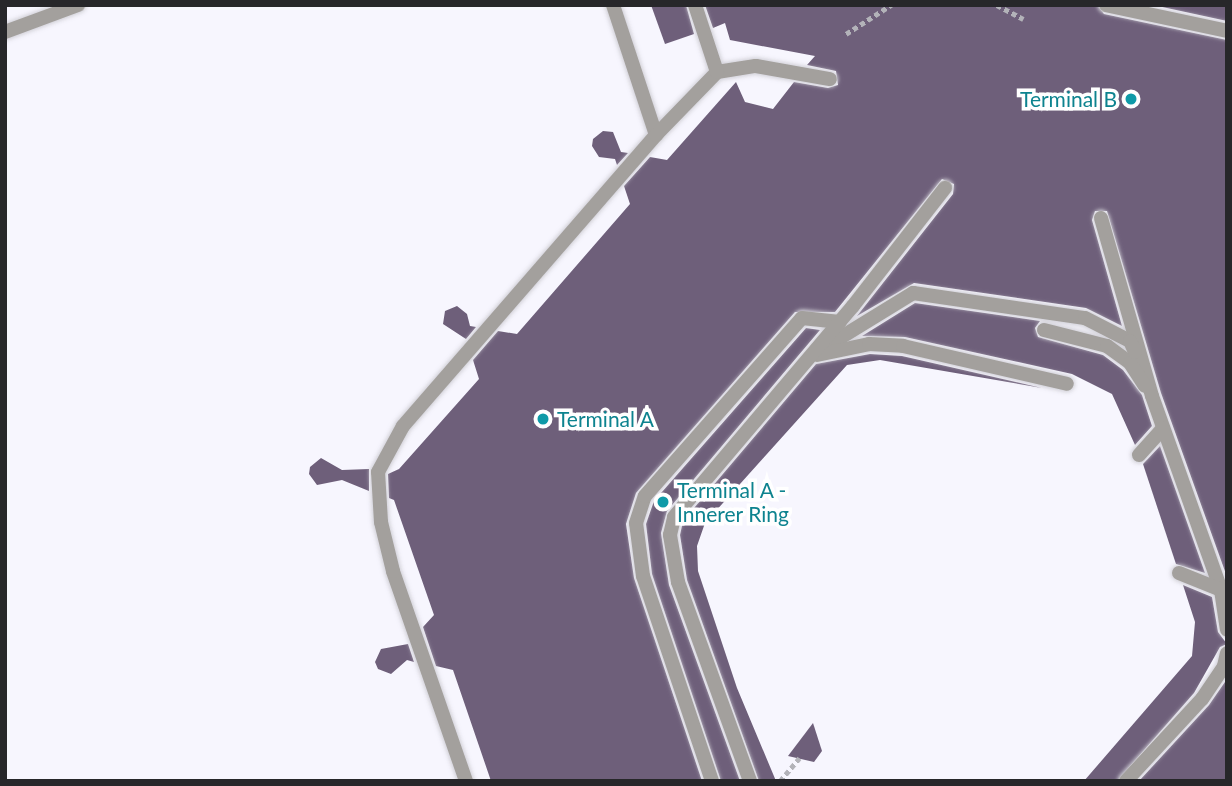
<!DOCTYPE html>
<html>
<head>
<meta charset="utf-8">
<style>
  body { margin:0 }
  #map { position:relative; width:1232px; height:786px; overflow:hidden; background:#f7f6fe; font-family:Lato,sans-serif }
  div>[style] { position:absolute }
  .building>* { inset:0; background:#6e5f7a }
  .path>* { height:4.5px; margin-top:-2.25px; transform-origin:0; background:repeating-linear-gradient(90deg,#b3b3b9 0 5px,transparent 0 8.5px) }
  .roads { filter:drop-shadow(0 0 2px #d2d1d8) drop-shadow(0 0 2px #d2d1d8) }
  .service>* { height:14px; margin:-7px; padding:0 7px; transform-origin:7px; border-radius:7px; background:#a3a09d }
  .dots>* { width:19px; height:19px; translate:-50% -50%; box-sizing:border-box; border:4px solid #fff; border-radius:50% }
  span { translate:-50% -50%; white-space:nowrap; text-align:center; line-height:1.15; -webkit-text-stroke:7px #fff; paint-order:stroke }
  .culture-label { font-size:21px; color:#0d838f }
  .right { translate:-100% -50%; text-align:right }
  .left { translate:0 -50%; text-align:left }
  .frame { position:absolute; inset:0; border:7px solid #27272a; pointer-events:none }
</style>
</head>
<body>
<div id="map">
  <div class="building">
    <i style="clip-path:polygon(651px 5px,686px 5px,694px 34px,665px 44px)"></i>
    <i style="clip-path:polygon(705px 5px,1097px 5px,1104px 14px,1227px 40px,1227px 577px,1161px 393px,1107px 211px,1095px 211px,1092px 220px,1122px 326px,1086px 308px,914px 283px,857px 316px,953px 194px,954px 184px,942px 179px,835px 312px,795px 312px,636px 493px,626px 524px,634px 578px,702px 781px,491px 781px,453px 670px,436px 666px,423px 627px,434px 615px,394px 500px,389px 498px,388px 474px,399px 469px,479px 379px,473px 360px,498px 331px,517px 334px,630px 204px,624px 186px,650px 157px,667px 160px,736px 82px,745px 102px,773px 109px,794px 82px,828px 88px,838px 85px,836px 71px,807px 65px,815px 56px,730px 40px,725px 23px,713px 28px)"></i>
    <i style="clip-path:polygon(1153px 5px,1227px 5px,1227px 21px)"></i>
    <i style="clip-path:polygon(603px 131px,613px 132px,621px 152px,628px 153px,617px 165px,615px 159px,599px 157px,592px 146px,593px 139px)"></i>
    <i style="clip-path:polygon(915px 303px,1040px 321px,1035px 328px,1038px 337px,1103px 355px,1123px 370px,1142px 395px,1152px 426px,1135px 445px,1112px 394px,1072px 374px,905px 337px,862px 336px)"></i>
    <i style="clip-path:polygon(457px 306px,467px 314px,470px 326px,476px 327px,466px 339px,443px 324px,445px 311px)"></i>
    <i style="clip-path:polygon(806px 328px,820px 330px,667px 511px,661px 533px,669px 585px,740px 781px,721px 781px,652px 574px,646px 524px,654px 501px)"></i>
    <i style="clip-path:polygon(870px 354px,902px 356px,1042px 388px,880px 360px,847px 365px,705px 523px,697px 546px,698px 571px,737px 688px,776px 781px,759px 781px,687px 580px,680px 535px,683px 521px,816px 364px)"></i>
    <i style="clip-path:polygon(1160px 446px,1205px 573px,1176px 564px,1143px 464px)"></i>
    <i style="clip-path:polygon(321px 458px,342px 470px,369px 469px,369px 491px,342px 480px,317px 485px,309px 474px,310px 467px)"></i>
    <i style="clip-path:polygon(1183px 585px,1212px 597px,1218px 632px,1227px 644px,1220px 647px,1194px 693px,1117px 781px,1084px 781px,1192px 656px,1195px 622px)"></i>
    <i style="clip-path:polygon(408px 644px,414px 662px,407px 660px,391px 674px,378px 669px,375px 662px,381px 649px)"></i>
    <i style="clip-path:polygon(1227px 679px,1227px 781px,1139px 781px,1209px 705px)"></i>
    <i style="clip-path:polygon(813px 723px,822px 751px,814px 762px,788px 756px)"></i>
  </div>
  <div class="path">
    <i style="left:997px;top:5px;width:30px;rotate:28deg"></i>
    <i style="left:846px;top:34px;width:54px;rotate:-32.8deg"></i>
    <i style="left:780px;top:781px;width:30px;rotate:-50deg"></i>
  </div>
  <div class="roads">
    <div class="service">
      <i style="left:613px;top:5px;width:137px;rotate:71.7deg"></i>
      <i style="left:1106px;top:5px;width:124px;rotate:12.1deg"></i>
      <i style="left:5px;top:32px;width:78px;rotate:-20.3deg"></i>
      <i style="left:717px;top:72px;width:39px;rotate:-9deg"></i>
      <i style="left:756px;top:66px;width:75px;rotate:10deg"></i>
      <i style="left:1101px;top:218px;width:185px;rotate:74deg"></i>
      <i style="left:1152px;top:396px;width:206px;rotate:70.4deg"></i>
      <i style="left:1221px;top:590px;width:40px;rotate:81.5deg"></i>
      <i style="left:1044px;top:330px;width:65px;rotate:14.3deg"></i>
      <i style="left:1107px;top:346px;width:29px;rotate:36deg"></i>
      <i style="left:1130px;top:363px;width:27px;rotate:57deg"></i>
      <i style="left:822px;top:349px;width:107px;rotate:-31.6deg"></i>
      <i style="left:913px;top:293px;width:174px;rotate:8.3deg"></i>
      <i style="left:1085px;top:318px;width:51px;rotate:27.1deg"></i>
      <i style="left:1130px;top:341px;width:12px;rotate:66deg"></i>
      <i style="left:817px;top:355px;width:53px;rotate:-11.9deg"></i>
      <i style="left:869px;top:344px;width:34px;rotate:3deg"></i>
      <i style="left:903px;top:346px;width:168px;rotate:13deg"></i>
      <i style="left:1139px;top:455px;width:36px;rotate:-48deg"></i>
      <i style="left:1179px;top:573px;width:45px;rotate:22deg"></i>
      <i style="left:466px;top:781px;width:222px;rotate:-109.2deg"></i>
      <i style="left:393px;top:571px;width:50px;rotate:-103.8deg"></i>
      <i style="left:381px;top:522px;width:50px;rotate:-93.4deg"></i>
      <i style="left:378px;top:472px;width:52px;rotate:-61.5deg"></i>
      <i style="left:403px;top:426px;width:386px;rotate:-49deg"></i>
      <i style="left:656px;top:135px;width:88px;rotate:-45.9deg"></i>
      <i style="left:717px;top:72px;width:71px;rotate:-108.2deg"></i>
      <i style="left:712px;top:781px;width:216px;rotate:-108.6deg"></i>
      <i style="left:643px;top:576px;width:53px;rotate:-97.5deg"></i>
      <i style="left:636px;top:523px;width:28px;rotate:-72deg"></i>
      <i style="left:645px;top:496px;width:237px;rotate:-48.6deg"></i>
      <i style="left:802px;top:318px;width:38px;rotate:6deg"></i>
      <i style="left:750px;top:781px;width:212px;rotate:-109.9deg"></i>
      <i style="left:678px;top:582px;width:48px;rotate:-99.7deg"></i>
      <i style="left:670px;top:535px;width:18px;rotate:-77deg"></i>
      <i style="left:674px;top:517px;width:277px;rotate:-49.7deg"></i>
      <i style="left:853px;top:306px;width:150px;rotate:-52.1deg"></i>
      <i style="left:1126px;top:781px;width:112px;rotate:-47.2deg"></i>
      <i style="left:1202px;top:699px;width:40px;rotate:-56deg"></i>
      <i style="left:1224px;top:666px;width:13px;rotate:-77deg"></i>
    </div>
  </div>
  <div class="dots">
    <i style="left:1131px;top:99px;background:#0f9aa8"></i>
    <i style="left:543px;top:419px;background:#0f9aa8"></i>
    <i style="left:663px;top:502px;background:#0f9aa8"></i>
  </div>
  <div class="culture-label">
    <span class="right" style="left:1117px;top:99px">Terminal B</span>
    <span class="left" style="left:557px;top:419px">Terminal A</span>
    <span class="left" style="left:677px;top:502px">Terminal A -<br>Innerer Ring</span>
  </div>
  <div class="frame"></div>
</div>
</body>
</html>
